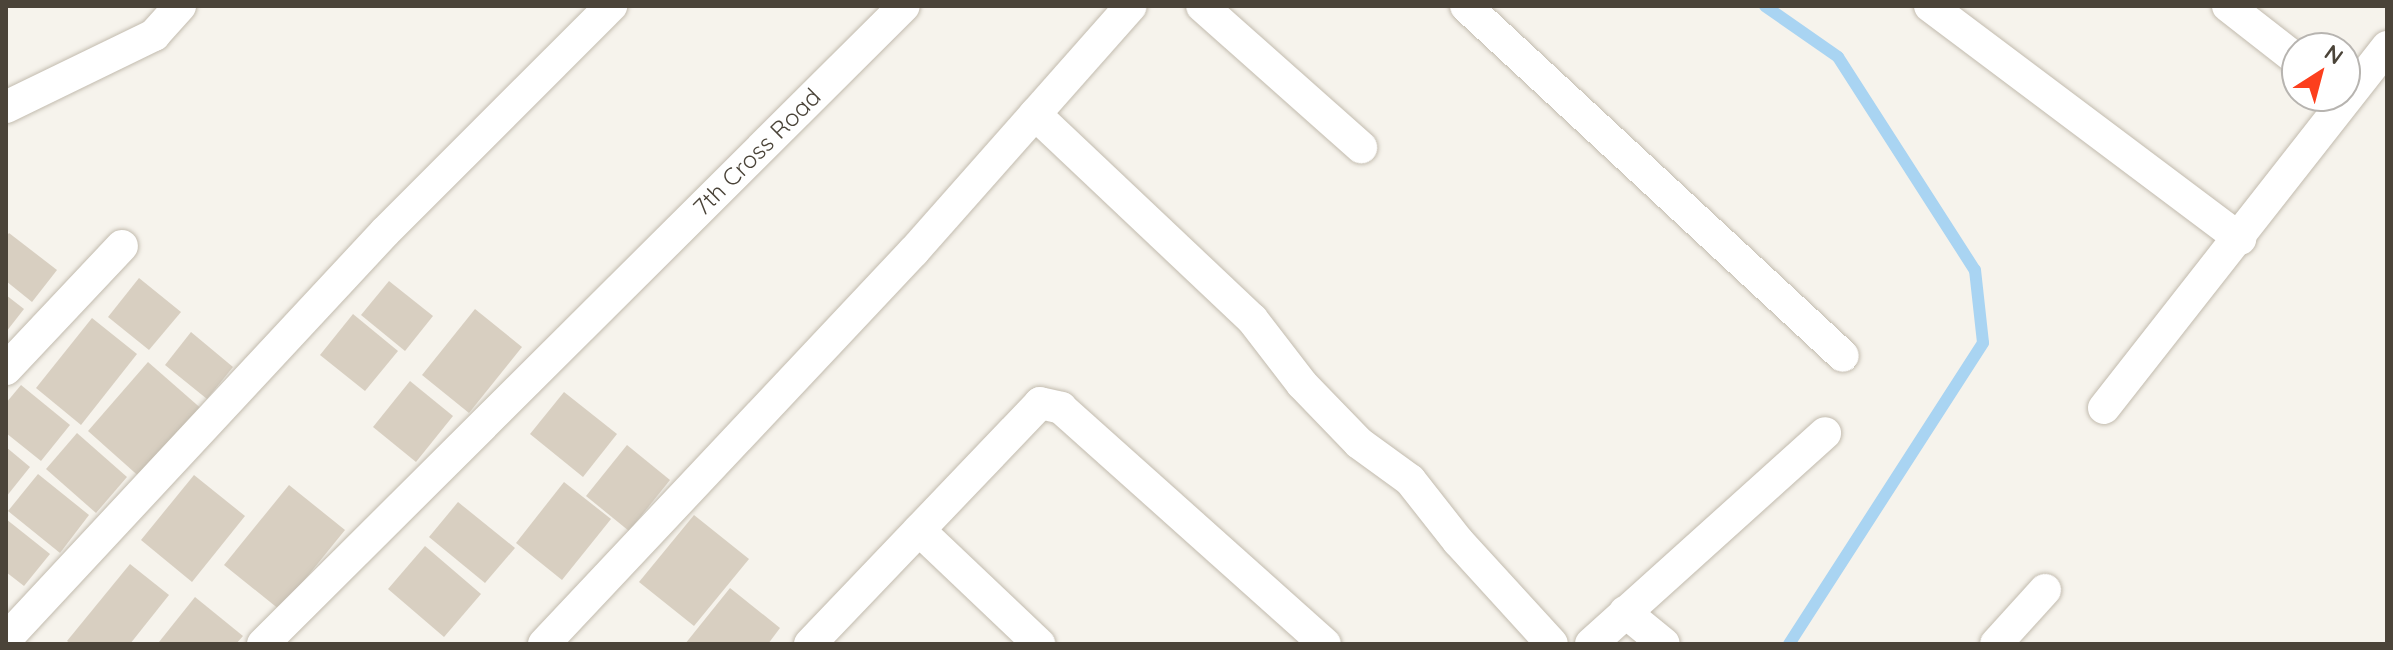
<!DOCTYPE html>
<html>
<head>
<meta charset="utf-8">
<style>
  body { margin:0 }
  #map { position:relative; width:2393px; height:650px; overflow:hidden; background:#f6f3ec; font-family:Quicksand,sans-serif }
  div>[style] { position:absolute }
  .stream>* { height:12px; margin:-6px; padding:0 6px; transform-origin:6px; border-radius:6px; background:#a9d4f2 }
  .building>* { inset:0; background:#d8cfc1 }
  .roads { filter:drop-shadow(0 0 2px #c2bbae) drop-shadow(0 0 2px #c2bbae) }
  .street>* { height:32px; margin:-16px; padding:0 16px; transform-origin:16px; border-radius:16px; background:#fff }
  span { translate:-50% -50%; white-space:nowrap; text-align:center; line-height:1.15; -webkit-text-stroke:6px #fff; paint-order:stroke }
  .street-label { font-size:24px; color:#4b4439 }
  .frame { position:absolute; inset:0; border:8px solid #4b4439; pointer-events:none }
  .north { position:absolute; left:2281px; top:32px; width:80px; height:80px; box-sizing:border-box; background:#fff; border:2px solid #b7b4b0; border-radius:50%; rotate:36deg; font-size:22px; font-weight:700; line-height:32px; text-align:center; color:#4b4439 }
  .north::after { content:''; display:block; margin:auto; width:28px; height:36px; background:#fc3f1d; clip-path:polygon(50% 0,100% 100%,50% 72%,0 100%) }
</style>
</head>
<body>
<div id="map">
  <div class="stream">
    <i style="left:1765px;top:6px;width:89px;rotate:34.9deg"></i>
    <i style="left:1838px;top:57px;width:253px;rotate:57.3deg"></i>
    <i style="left:1975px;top:270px;width:73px;rotate:83.7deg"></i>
    <i style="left:1983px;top:343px;width:358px;rotate:122.8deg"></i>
  </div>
  <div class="building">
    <i style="clip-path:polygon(9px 233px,57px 270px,32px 302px,6px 281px,6px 237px)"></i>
    <i style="clip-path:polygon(139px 278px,181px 312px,149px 350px,108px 317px)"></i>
    <i style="clip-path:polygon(389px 281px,433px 316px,405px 351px,361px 315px)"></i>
    <i style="clip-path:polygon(6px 295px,24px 309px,6px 332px)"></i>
    <i style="clip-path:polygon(475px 309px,522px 347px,469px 413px,422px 375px)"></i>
    <i style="clip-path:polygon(353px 314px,398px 351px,365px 391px,320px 355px)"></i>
    <i style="clip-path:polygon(92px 318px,137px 354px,81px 425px,36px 388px)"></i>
    <i style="clip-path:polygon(191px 332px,233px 367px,207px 399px,165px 365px)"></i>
    <i style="clip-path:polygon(148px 362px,204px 411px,143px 480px,88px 431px)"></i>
    <i style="clip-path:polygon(410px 381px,453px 416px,416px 462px,373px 427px)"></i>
    <i style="clip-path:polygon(21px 385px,70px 425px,41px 461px,6px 433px,6px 403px)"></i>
    <i style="clip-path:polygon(564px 392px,617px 434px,583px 477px,530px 434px)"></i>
    <i style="clip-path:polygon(77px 433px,127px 477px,96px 513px,46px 469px)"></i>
    <i style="clip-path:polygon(627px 445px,670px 480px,629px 531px,586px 496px)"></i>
    <i style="clip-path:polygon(6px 447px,30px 467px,6px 497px)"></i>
    <i style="clip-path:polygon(38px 474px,89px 515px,60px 553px,8px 511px)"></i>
    <i style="clip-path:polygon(194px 475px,245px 516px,192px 582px,141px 540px)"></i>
    <i style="clip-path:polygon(564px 482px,611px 519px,562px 580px,516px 543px)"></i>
    <i style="clip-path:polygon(289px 485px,345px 530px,280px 610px,224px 565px)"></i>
    <i style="clip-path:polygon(458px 502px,515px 548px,485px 583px,429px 537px)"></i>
    <i style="clip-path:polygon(694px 515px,749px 559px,694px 626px,639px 582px)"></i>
    <i style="clip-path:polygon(6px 519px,50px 554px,24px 586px,6px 572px)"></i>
    <i style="clip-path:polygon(425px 546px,481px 594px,444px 637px,388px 589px)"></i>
    <i style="clip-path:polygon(130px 564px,169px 595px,130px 644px,71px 644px,67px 641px)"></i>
    <i style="clip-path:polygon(730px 588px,780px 628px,768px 644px,685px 644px)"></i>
    <i style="clip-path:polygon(195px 597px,243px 636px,236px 644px,159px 642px)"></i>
  </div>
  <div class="roads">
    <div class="street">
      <i style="left:1202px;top:6px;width:213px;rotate:41.6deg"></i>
      <i style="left:1466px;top:6px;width:514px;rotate:42.87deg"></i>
      <i style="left:1930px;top:6px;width:388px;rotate:36.9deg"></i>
      <i style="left:2228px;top:6px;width:88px;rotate:38deg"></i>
      <i style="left:6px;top:107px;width:165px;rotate:-25.9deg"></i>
      <i style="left:154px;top:35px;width:39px;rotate:-48deg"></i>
      <i style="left:1035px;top:114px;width:299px;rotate:43.4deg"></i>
      <i style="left:1252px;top:319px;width:82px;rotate:52.4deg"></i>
      <i style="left:1302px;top:384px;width:82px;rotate:46deg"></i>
      <i style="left:1359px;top:443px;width:63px;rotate:36deg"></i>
      <i style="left:1410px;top:480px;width:78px;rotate:51.8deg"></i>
      <i style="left:1458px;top:541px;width:139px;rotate:47.6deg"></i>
      <i style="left:6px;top:369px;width:169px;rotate:-46.7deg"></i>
      <i style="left:2104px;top:408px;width:459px;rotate:-51.9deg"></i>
      <i style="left:919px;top:530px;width:166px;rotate:43.5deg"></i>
      <i style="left:1625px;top:612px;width:50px;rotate:39.4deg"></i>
      <i style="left:6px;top:639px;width:556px;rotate:-47.04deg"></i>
      <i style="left:385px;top:232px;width:320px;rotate:-45deg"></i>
      <i style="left:263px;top:644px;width:904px;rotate:-44.87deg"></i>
      <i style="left:544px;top:644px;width:540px;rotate:-46.73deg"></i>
      <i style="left:914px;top:251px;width:327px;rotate:-48.5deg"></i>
      <i style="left:810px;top:644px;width:333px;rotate:-46.3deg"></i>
      <i style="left:1040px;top:403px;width:22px;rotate:13deg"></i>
      <i style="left:1061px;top:408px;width:354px;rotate:41.8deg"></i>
      <i style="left:1591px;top:644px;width:315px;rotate:-42deg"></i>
      <i style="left:1996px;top:644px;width:73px;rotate:-47.8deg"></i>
    </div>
  </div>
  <div class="street-label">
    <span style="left:757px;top:152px;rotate:-45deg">7th Cross Road</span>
  </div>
  <div class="frame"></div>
  <div class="north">N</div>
</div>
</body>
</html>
